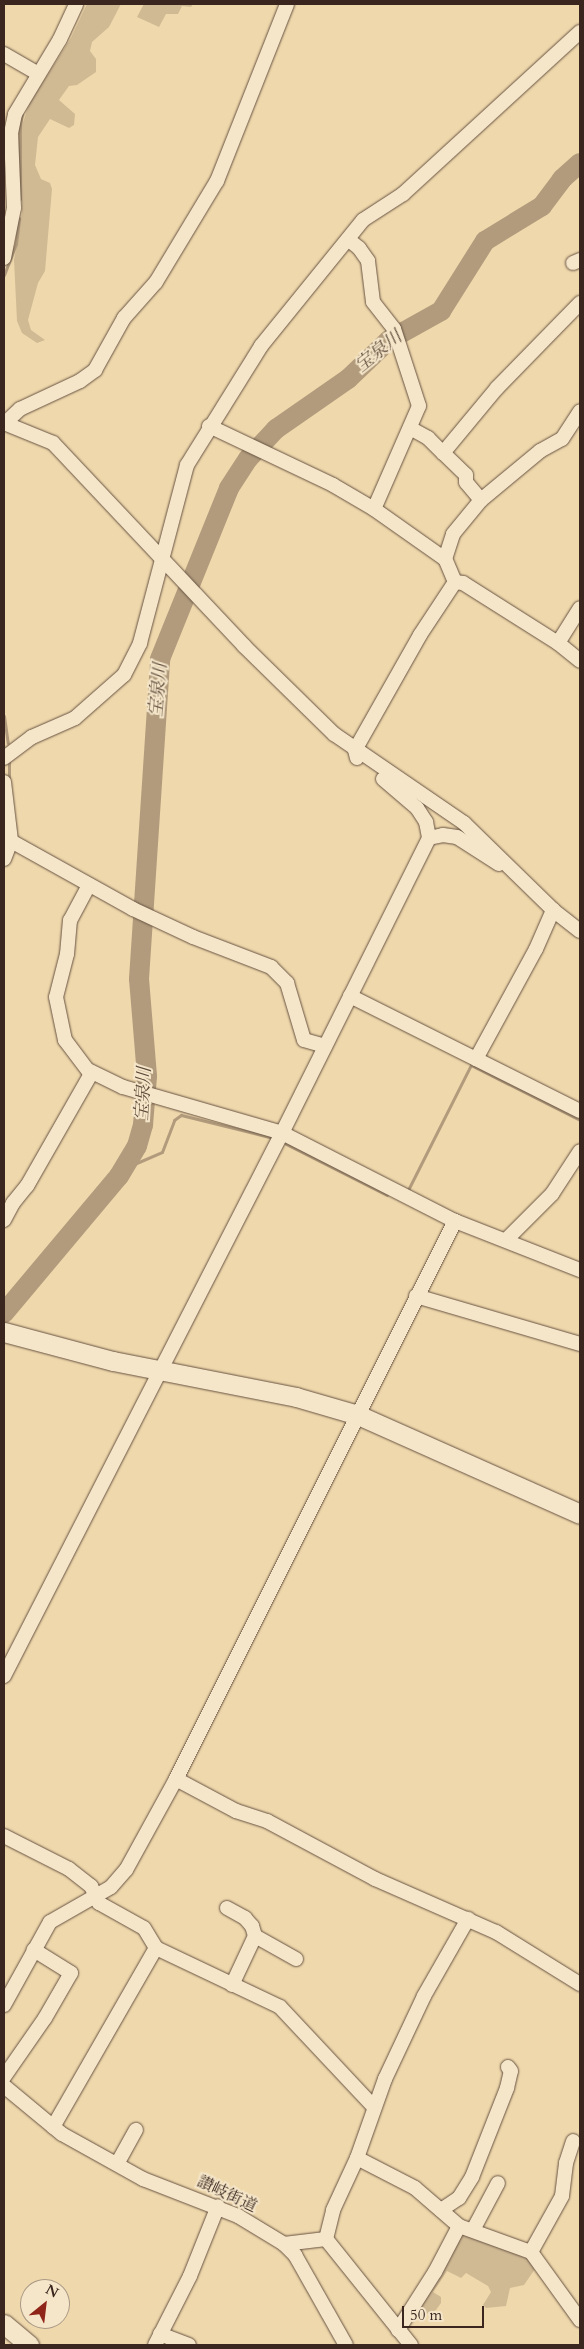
<!DOCTYPE html>
<html>
<head>
<meta charset="utf-8">
<style>
  body { margin:0 }
  #map { position:relative; width:584px; height:2349px; overflow:hidden; background:#efd8ac; font-family:Cardo,"Noto Serif JP",serif }
  div>[style] { position:absolute }
  .green>* { inset:0; background:#d0ba94 }
  .stream>* { height:3px; margin:-1.5px; padding:0 1.5px; transform-origin:1.5px; border-radius:1.5px; background:#b19b7c }
  .river>* { height:20px; margin:-10px; padding:0 10px; transform-origin:10px; border-radius:10px; background:#b19b7c }
  .roads { filter:drop-shadow(0 0 1px #675242) drop-shadow(0 0 1px #675242) }
  .street>* { height:14px; margin:-7px; padding:0 7px; transform-origin:7px; border-radius:7px; background:#f5e6c9 }
  .secondary>* { height:19px; margin:-9.5px; padding:0 9.5px; transform-origin:9.5px; border-radius:9.5px; background:#f5e6c9 }
  span { translate:-50% -50%; white-space:nowrap; text-align:center; line-height:1.15; -webkit-text-stroke:4px #f5e6c9; paint-order:stroke }
  .street-label { font-size:16px; color:#3a261e }
  .water-label { font-size:18px; color:#5e493a; font-style:italic }
  .frame { position:absolute; inset:0; border:5px solid #3a261e; pointer-events:none }
  .north { position:absolute; left:20px; top:2279px; width:50px; height:50px; box-sizing:border-box; background:#f5e6c9; border:1px solid #aa9985; border-radius:50%; rotate:29deg; font-size:14px; font-weight:700; line-height:20px; text-align:center; color:#3a261e }
  .north::after { content:''; display:block; margin:auto; width:18px; height:22px; background:#8f2418; clip-path:polygon(50% 0,100% 100%,50% 72%,0 100%) }
  .scale { position:absolute; left:402px; top:2306px; width:82px; height:22px; box-sizing:border-box; border:2px solid #3a261e; border-top:0; padding-left:6px; font-size:15px; line-height:18px; white-space:nowrap; color:#3a261e; -webkit-text-stroke:4px #f5e6c9; paint-order:stroke }
</style>
</head>
<body>
<div id="map">
  <div class="green">
    <i style="clip-path:polygon(87px 4px,121px 4px,109px 27px,92px 42px,90px 51px,96px 59px,96px 72px,77px 85px,69px 86px,59px 100px,75px 114px,74px 125px,69px 128px,50px 119px,38px 137px,35px 165px,41px 179px,50px 183px,52px 189px,45px 271px,38px 283px,28px 320px,31px 330px,45px 340px,37px 343px,22px 333px,17px 321px,14px 260px,22px 213px,22px 125px,30px 102px,71px 38px)"></i>
    <i style="clip-path:polygon(144px 4px,193px 4px,191px 7px,182px 6px,178px 14px,166px 14px,159px 27px,137px 17px)"></i>
    <i style="clip-path:polygon(460px 2232px,528px 2255px,537px 2266px,524px 2285px,510px 2288px,506px 2306px,486px 2308px,483px 2305px,491px 2292px,488px 2286px,466px 2273px,461px 2278px,447px 2271px,433px 2292px,441px 2297px,441px 2303px,436px 2310px,417px 2318px,414px 2315px)"></i>
  </div>
  <div class="stream">
    <i style="left:20px;top:199px;width:74px;rotate:-90deg"></i>
    <i style="left:20px;top:125px;width:11px;rotate:-80deg"></i>
    <i style="left:4px;top:275px;width:33px;rotate:-69deg"></i>
    <i style="left:16px;top:244px;width:26px;rotate:-83deg"></i>
    <i style="left:4px;top:716px;width:27px;rotate:82deg"></i>
    <i style="left:9px;top:760px;width:21px;rotate:90deg"></i>
    <i style="left:286px;top:1144px;width:113px;rotate:26.8deg"></i>
    <i style="left:125px;top:1168px;width:40px;rotate:-23.4deg"></i>
    <i style="left:162px;top:1152px;width:34px;rotate:-69deg"></i>
    <i style="left:174px;top:1120px;width:9px;rotate:-36deg"></i>
    <i style="left:181px;top:1115px;width:95px;rotate:14deg"></i>
    <i style="left:407px;top:1192px;width:142px;rotate:-63.3deg"></i>
    <i style="left:471px;top:1065px;width:122px;rotate:26.8deg"></i>
  </div>
  <div class="river">
    <i style="left:4px;top:1313px;width:179px;rotate:-50deg"></i>
    <i style="left:119px;top:1176px;width:35px;rotate:-59deg"></i>
    <i style="left:137px;top:1146px;width:22px;rotate:-74deg"></i>
    <i style="left:143px;top:1125px;width:49px;rotate:-85.3deg"></i>
    <i style="left:147px;top:1076px;width:97px;rotate:-94.7deg"></i>
    <i style="left:139px;top:979px;width:321px;rotate:-86.2deg"></i>
    <i style="left:160px;top:659px;width:184px;rotate:-68deg"></i>
    <i style="left:229px;top:488px;width:35px;rotate:-57deg"></i>
    <i style="left:248px;top:459px;width:41px;rotate:-47deg"></i>
    <i style="left:276px;top:429px;width:88px;rotate:-34.8deg"></i>
    <i style="left:348px;top:379px;width:57px;rotate:-43.6deg"></i>
    <i style="left:389px;top:340px;width:60px;rotate:-29.1deg"></i>
    <i style="left:441px;top:311px;width:83px;rotate:-57.8deg"></i>
    <i style="left:485px;top:241px;width:67px;rotate:-31.6deg"></i>
    <i style="left:542px;top:206px;width:34px;rotate:-53deg"></i>
    <i style="left:562px;top:179px;width:24px;rotate:-42deg"></i>
  </div>
  <div class="roads">
    <div class="street">
      <i style="left:4px;top:54px;width:39px;rotate:30deg"></i>
      <i style="left:349px;top:240px;width:13px;rotate:39deg"></i>
      <i style="left:359px;top:248px;width:16px;rotate:55deg"></i>
      <i style="left:368px;top:261px;width:41px;rotate:83deg"></i>
      <i style="left:373px;top:302px;width:34px;rotate:52deg"></i>
      <i style="left:394px;top:329px;width:81px;rotate:72deg"></i>
      <i style="left:419px;top:406px;width:112px;rotate:113.6deg"></i>
      <i style="left:4px;top:258px;width:51px;rotate:-78.7deg"></i>
      <i style="left:14px;top:208px;width:75px;rotate:-92.3deg"></i>
      <i style="left:11px;top:133px;width:19px;rotate:-78deg"></i>
      <i style="left:15px;top:114px;width:87px;rotate:-59deg"></i>
      <i style="left:60px;top:39px;width:38px;rotate:-65deg"></i>
      <i style="left:573px;top:263px;width:8px;rotate:-23deg"></i>
      <i style="left:4px;top:423px;width:53px;rotate:22.2deg"></i>
      <i style="left:53px;top:443px;width:279px;rotate:46.7deg"></i>
      <i style="left:244px;top:646px;width:126px;rotate:44.4deg"></i>
      <i style="left:334px;top:734px;width:158px;rotate:34.4deg"></i>
      <i style="left:464px;top:823px;width:124px;rotate:44.3deg"></i>
      <i style="left:553px;top:910px;width:34px;rotate:38deg"></i>
      <i style="left:5px;top:423px;width:21px;rotate:-43deg"></i>
      <i style="left:20px;top:409px;width:66px;rotate:-25deg"></i>
      <i style="left:80px;top:381px;width:19px;rotate:-36deg"></i>
      <i style="left:95px;top:370px;width:60px;rotate:-60.9deg"></i>
      <i style="left:124px;top:318px;width:48px;rotate:-48.4deg"></i>
      <i style="left:156px;top:282px;width:118px;rotate:-58.9deg"></i>
      <i style="left:217px;top:181px;width:190px;rotate:-68.4deg"></i>
      <i style="left:209px;top:426px;width:137px;rotate:25.4deg"></i>
      <i style="left:333px;top:485px;width:48px;rotate:30.3deg"></i>
      <i style="left:374px;top:509px;width:87px;rotate:35.2deg"></i>
      <i style="left:410px;top:428px;width:21px;rotate:29deg"></i>
      <i style="left:428px;top:438px;width:21px;rotate:45deg"></i>
      <i style="left:481px;top:500px;width:23px;rotate:-130deg"></i>
      <i style="left:466px;top:482px;width:7px;rotate:-90deg"></i>
      <i style="left:466px;top:475px;width:32px;rotate:-136deg"></i>
      <i style="left:443px;top:453px;width:85px;rotate:-50.3deg"></i>
      <i style="left:497px;top:388px;width:119px;rotate:-45.7deg"></i>
      <i style="left:455px;top:582px;width:8px;rotate:7deg"></i>
      <i style="left:463px;top:583px;width:112px;rotate:32.3deg"></i>
      <i style="left:558px;top:643px;width:28px;rotate:39deg"></i>
      <i style="left:558px;top:643px;width:41px;rotate:-57.8deg"></i>
      <i style="left:4px;top:758px;width:35px;rotate:-37deg"></i>
      <i style="left:32px;top:737px;width:47px;rotate:-23.8deg"></i>
      <i style="left:75px;top:718px;width:65px;rotate:-41.3deg"></i>
      <i style="left:124px;top:675px;width:36px;rotate:-63deg"></i>
      <i style="left:140px;top:643px;width:184px;rotate:-75.2deg"></i>
      <i style="left:187px;top:465px;width:140px;rotate:-58.1deg"></i>
      <i style="left:261px;top:346px;width:162px;rotate:-51deg"></i>
      <i style="left:363px;top:220px;width:48px;rotate:-33deg"></i>
      <i style="left:403px;top:194px;width:240px;rotate:-42.5deg"></i>
      <i style="left:357px;top:758px;width:8px;rotate:-104deg"></i>
      <i style="left:355px;top:750px;width:132px;rotate:-60.5deg"></i>
      <i style="left:420px;top:635px;width:64px;rotate:-56.6deg"></i>
      <i style="left:455px;top:582px;width:25px;rotate:-113deg"></i>
      <i style="left:445px;top:559px;width:26px;rotate:-72deg"></i>
      <i style="left:453px;top:534px;width:44px;rotate:-50.5deg"></i>
      <i style="left:481px;top:500px;width:77px;rotate:-39.7deg"></i>
      <i style="left:540px;top:451px;width:25px;rotate:-29deg"></i>
      <i style="left:562px;top:439px;width:33px;rotate:-57deg"></i>
      <i style="left:383px;top:779px;width:45px;rotate:40.5deg"></i>
      <i style="left:417px;top:808px;width:17px;rotate:57deg"></i>
      <i style="left:426px;top:822px;width:16px;rotate:79deg"></i>
      <i style="left:429px;top:838px;width:14px;rotate:-12deg"></i>
      <i style="left:443px;top:835px;width:14px;rotate:8deg"></i>
      <i style="left:457px;top:837px;width:50px;rotate:32.7deg"></i>
      <i style="left:4px;top:782px;width:59px;rotate:83.2deg"></i>
      <i style="left:11px;top:841px;width:19px;rotate:111deg"></i>
      <i style="left:11px;top:841px;width:140px;rotate:29.1deg"></i>
      <i style="left:133px;top:909px;width:66px;rotate:25deg"></i>
      <i style="left:193px;top:937px;width:84px;rotate:21deg"></i>
      <i style="left:271px;top:967px;width:23px;rotate:45deg"></i>
      <i style="left:287px;top:983px;width:59px;rotate:73.4deg"></i>
      <i style="left:304px;top:1040px;width:22px;rotate:16deg"></i>
      <i style="left:89px;top:885px;width:40px;rotate:118deg"></i>
      <i style="left:70px;top:920px;width:34px;rotate:95deg"></i>
      <i style="left:67px;top:954px;width:44px;rotate:104.3deg"></i>
      <i style="left:56px;top:997px;width:44px;rotate:78.2deg"></i>
      <i style="left:65px;top:1040px;width:38px;rotate:53deg"></i>
      <i style="left:88px;top:1070px;width:39px;rotate:26deg"></i>
      <i style="left:123px;top:1087px;width:166px;rotate:16.1deg"></i>
      <i style="left:282px;top:1133px;width:194px;rotate:27deg"></i>
      <i style="left:455px;top:1221px;width:134px;rotate:21.4deg"></i>
      <i style="left:350px;top:996px;width:257px;rotate:26.6deg"></i>
      <i style="left:476px;top:1059px;width:125px;rotate:-61.4deg"></i>
      <i style="left:536px;top:949px;width:43px;rotate:-66.4deg"></i>
      <i style="left:4px;top:1220px;width:19px;rotate:-62deg"></i>
      <i style="left:13px;top:1203px;width:22px;rotate:-51deg"></i>
      <i style="left:27px;top:1186px;width:131px;rotate:-60.3deg"></i>
      <i style="left:507px;top:1239px;width:64px;rotate:-45deg"></i>
      <i style="left:552px;top:1194px;width:51px;rotate:-56.9deg"></i>
      <i style="left:416px;top:1296px;width:171px;rotate:16.3deg"></i>
      <i style="left:4px;top:1676px;width:610px;rotate:-62.89deg"></i>
      <i style="left:282px;top:1133px;width:330px;rotate:-63.5deg"></i>
      <i style="left:176px;top:1779px;width:68px;rotate:28.1deg"></i>
      <i style="left:236px;top:1811px;width:33px;rotate:18deg"></i>
      <i style="left:267px;top:1821px;width:123px;rotate:28.2deg"></i>
      <i style="left:375px;top:1879px;width:132px;rotate:23.7deg"></i>
      <i style="left:496px;top:1932px;width:99px;rotate:31.8deg"></i>
      <i style="left:4px;top:1836px;width:73px;rotate:26.9deg"></i>
      <i style="left:69px;top:1869px;width:28px;rotate:38deg"></i>
      <i style="left:91px;top:1886px;width:19px;rotate:65deg"></i>
      <i style="left:99px;top:1903px;width:51px;rotate:29.1deg"></i>
      <i style="left:144px;top:1928px;width:23px;rotate:59deg"></i>
      <i style="left:156px;top:1948px;width:137px;rotate:25.4deg"></i>
      <i style="left:280px;top:2007px;width:137px;rotate:46.8deg"></i>
      <i style="left:227px;top:1908px;width:21px;rotate:29deg"></i>
      <i style="left:245px;top:1918px;width:11px;rotate:49deg"></i>
      <i style="left:252px;top:1926px;width:10px;rotate:73deg"></i>
      <i style="left:255px;top:1936px;width:54px;rotate:115.1deg"></i>
      <i style="left:255px;top:1936px;width:47px;rotate:29.3deg"></i>
      <i style="left:4px;top:2005px;width:95px;rotate:-61deg"></i>
      <i style="left:50px;top:1922px;width:70px;rotate:-29.8deg"></i>
      <i style="left:111px;top:1887px;width:23px;rotate:-49deg"></i>
      <i style="left:126px;top:1870px;width:104px;rotate:-61.2deg"></i>
      <i style="left:176px;top:1779px;width:624px;rotate:-63.43deg"></i>
      <i style="left:4px;top:2077px;width:72px;rotate:-55.2deg"></i>
      <i style="left:45px;top:2018px;width:52px;rotate:-60deg"></i>
      <i style="left:71px;top:1973px;width:44px;rotate:-148.1deg"></i>
      <i style="left:4px;top:2086px;width:75px;rotate:39.6deg"></i>
      <i style="left:62px;top:2134px;width:93px;rotate:29.1deg"></i>
      <i style="left:143px;top:2179px;width:102px;rotate:21.3deg"></i>
      <i style="left:238px;top:2216px;width:54px;rotate:31.3deg"></i>
      <i style="left:284px;top:2244px;width:16px;rotate:45deg"></i>
      <i style="left:295px;top:2255px;width:103px;rotate:60.5deg"></i>
      <i style="left:53px;top:2127px;width:207px;rotate:-60.1deg"></i>
      <i style="left:357px;top:2158px;width:65px;rotate:27.3deg"></i>
      <i style="left:415px;top:2188px;width:58px;rotate:40.8deg"></i>
      <i style="left:459px;top:2226px;width:77px;rotate:19.9deg"></i>
      <i style="left:531px;top:2252px;width:84px;rotate:54.2deg"></i>
      <i style="left:117px;top:2164px;width:39px;rotate:-61deg"></i>
      <i style="left:441px;top:2210px;width:22px;rotate:-34deg"></i>
      <i style="left:459px;top:2198px;width:25px;rotate:-58deg"></i>
      <i style="left:472px;top:2177px;width:96px;rotate:-68.5deg"></i>
      <i style="left:507px;top:2088px;width:17px;rotate:-77deg"></i>
      <i style="left:511px;top:2071px;width:5px;rotate:-127deg"></i>
      <i style="left:473px;top:2230px;width:53px;rotate:-62deg"></i>
      <i style="left:326px;top:2239px;width:30px;rotate:-76deg"></i>
      <i style="left:333px;top:2210px;width:57px;rotate:-65.2deg"></i>
      <i style="left:357px;top:2158px;width:84px;rotate:-70.5deg"></i>
      <i style="left:385px;top:2079px;width:92px;rotate:-64.8deg"></i>
      <i style="left:424px;top:1996px;width:89px;rotate:-60.3deg"></i>
      <i style="left:326px;top:2239px;width:136px;rotate:51.3deg"></i>
      <i style="left:284px;top:2244px;width:42px;rotate:-6.8deg"></i>
      <i style="left:531px;top:2252px;width:64px;rotate:-61deg"></i>
      <i style="left:562px;top:2196px;width:33px;rotate:-83deg"></i>
      <i style="left:566px;top:2163px;width:23px;rotate:-72deg"></i>
      <i style="left:398px;top:2330px;width:69px;rotate:-57.5deg"></i>
      <i style="left:435px;top:2272px;width:52px;rotate:-62.4deg"></i>
      <i style="left:160px;top:2334px;width:31px;rotate:21deg"></i>
      <i style="left:155px;top:2345px;width:77px;rotate:-63.1deg"></i>
      <i style="left:190px;top:2276px;width:75px;rotate:-68.2deg"></i>
    </div>
    <div class="secondary">
      <i style="left:4px;top:1332px;width:113px;rotate:14.9deg"></i>
      <i style="left:113px;top:1361px;width:187px;rotate:11.1deg"></i>
      <i style="left:296px;top:1397px;width:65px;rotate:16.2deg"></i>
      <i style="left:358px;top:1415px;width:243px;rotate:24deg"></i>
      <i style="left:4px;top:2324px;width:33px;rotate:40deg"></i>
    </div>
  </div>
  <div class="street-label">
    <span style="left:227px;top:2194px;rotate:25deg">讃岐街道</span>
  </div>
  <div class="water-label">
    <span style="left:379px;top:352px;rotate:-39deg">宝泉川</span>
    <span style="left:159px;top:690px;rotate:-85deg">宝泉川</span>
    <span style="left:144px;top:1094px;rotate:-87deg">宝泉川</span>
  </div>
  <div class="frame"></div>
  <div class="north">N</div>
  <div class="scale">50 m</div>
</div>
</body>
</html>
